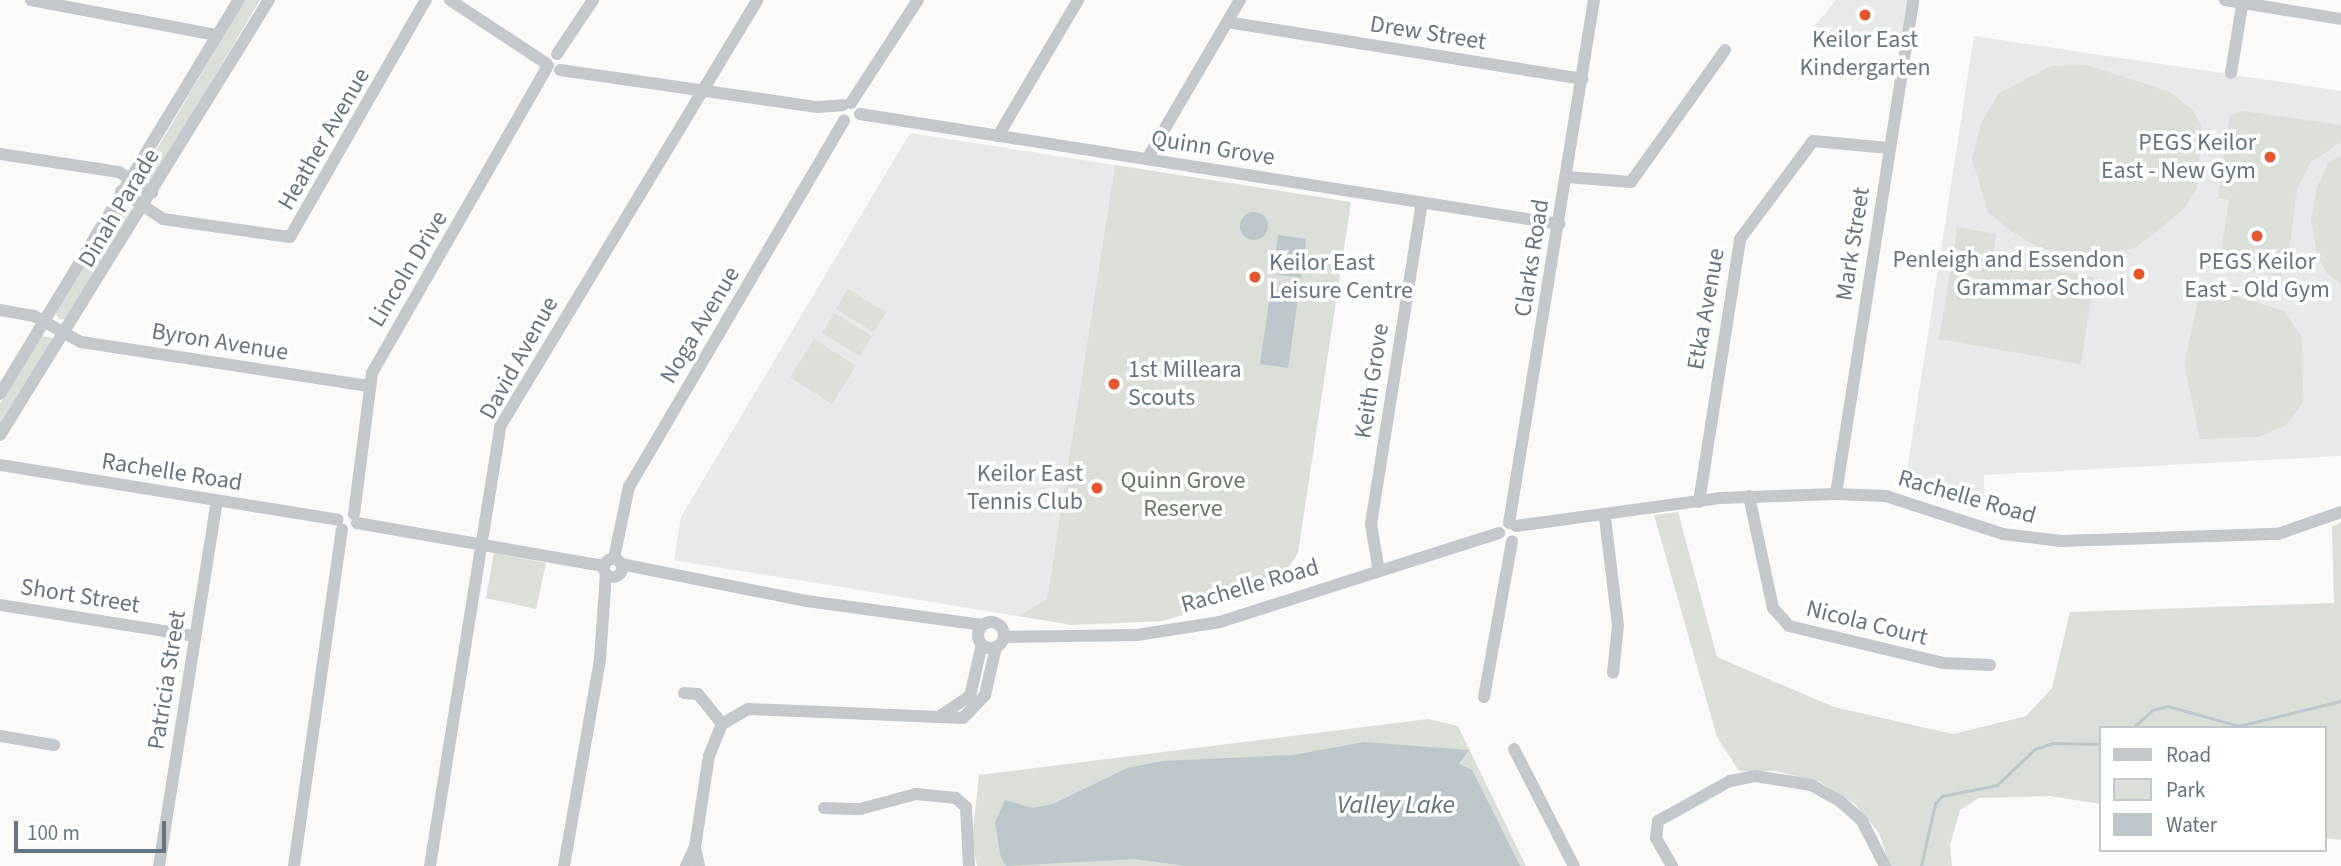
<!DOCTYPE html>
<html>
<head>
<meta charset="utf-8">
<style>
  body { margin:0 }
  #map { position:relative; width:2341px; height:866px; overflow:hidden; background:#fafaf8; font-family:"Source Sans 3",sans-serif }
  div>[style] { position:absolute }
  .built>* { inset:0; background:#e8e9e9 }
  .green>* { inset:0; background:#dadfd7 }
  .water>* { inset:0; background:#bbc7cb }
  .round { border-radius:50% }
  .stream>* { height:2.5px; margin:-1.25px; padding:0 1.25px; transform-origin:1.25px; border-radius:1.25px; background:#bbc7cb }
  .minor>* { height:12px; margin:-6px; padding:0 6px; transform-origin:6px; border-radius:6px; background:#c3c8cc }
  .minor>.ring { margin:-6px; padding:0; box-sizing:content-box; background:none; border:12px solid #c3c8cc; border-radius:50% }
  .dots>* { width:19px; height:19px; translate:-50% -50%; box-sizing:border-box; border:4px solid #fff; border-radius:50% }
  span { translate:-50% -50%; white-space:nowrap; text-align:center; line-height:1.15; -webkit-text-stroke:7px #fff; paint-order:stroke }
  .street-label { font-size:24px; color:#657683 }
  .poi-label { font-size:24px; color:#657683 }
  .right { translate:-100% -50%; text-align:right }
  .left { translate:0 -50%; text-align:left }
  .park-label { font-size:24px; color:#687a64 }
  .water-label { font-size:26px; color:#60757c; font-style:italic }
  .legend { position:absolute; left:2099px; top:726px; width:228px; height:126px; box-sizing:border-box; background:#fff; border:2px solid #c1c8cd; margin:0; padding:9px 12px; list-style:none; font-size:21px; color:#657683 }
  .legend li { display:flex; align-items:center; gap:14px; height:35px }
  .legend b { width:35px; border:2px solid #c1c8cd }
  .scale { position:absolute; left:14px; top:821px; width:152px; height:32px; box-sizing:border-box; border:4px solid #657683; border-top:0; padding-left:9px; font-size:21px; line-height:24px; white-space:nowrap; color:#657683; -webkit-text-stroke:5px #fff; paint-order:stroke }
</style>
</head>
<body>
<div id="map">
  <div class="built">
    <i style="clip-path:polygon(1836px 0,1908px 0,1901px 44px,1812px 29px)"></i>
    <i style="clip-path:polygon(1974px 36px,2341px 91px,2341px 456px,1984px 475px,1985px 513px,1906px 476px)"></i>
    <i style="clip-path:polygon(910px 133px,1115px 165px,1047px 599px,1018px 616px,674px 560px,681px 517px)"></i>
  </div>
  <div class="green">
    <i style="clip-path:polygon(245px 0,260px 0,152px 181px,138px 181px)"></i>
    <i style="clip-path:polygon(2086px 65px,2168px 91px,2192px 109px,2202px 127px,2197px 188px,2183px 210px,2137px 247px,2103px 256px,2039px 248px,2011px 231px,1988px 212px,1972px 159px,1981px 124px,1998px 94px,2051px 66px)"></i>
    <i style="clip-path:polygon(2242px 111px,2341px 125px,2341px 142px,2311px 162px,2297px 189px,2289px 252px,2297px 254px,2296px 261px,2280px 266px,2281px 276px,2231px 268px,2221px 254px,2229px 200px,2218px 198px,2230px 115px)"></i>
    <i style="clip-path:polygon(2341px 156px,2341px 284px,2327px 274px,2317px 255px,2311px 219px,2317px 187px,2329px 162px)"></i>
    <i style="clip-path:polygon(1115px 165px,1351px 202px,1298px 553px,1275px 589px,1162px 621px,1072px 625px,1018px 616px,1047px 599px)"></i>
    <i style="clip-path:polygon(121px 203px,133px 210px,68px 320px,59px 319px,56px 313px)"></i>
    <i style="clip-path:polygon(1957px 227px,1996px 234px,1993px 256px,1954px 249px)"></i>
    <i style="clip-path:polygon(1953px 254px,2094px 277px,2081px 364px,1939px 339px)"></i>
    <i style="clip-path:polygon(848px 289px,886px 312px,874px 332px,836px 309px)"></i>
    <i style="clip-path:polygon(2214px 290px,2284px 311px,2302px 337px,2303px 403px,2286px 425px,2259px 437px,2200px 439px,2184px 364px,2200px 291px)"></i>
    <i style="clip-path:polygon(834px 313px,872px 336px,860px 356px,822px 333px)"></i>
    <i style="clip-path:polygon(41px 336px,53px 338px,0 430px,0 404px)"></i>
    <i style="clip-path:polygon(814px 339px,856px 366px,832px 404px,790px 377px)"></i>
    <i style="clip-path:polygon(1678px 512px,1717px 657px,1834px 707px,1953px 734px,2026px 716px,2052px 688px,2070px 612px,2334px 603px,2332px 527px,2341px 522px,2341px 840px,2325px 838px,2325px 728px,2101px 728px,2101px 804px,2049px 796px,1979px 798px,1960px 810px,1950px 845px,1952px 866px,1890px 866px,1879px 833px,1854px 803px,1820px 782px,1776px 771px,1739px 771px,1717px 737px,1654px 515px)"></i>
    <i style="clip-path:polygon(494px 553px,546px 563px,536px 609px,486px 598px)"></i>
    <i style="clip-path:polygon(1428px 719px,1458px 726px,1526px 866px,977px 866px,972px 840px,979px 775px)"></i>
  </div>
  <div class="water">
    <i class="round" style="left:1240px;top:212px;width:28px;height:28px"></i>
    <i style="clip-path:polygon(1278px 235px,1306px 239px,1301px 278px,1273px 274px)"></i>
    <i style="clip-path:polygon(1271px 288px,1299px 292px,1288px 368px,1260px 364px)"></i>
    <i style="clip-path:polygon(1364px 742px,1469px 750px,1459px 764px,1472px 770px,1520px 866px,1185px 866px,1135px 859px,1006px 866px,1001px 858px,995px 823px,1005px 800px,1032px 808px,1053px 804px,1127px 768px,1162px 761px,1293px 755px)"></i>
  </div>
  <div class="stream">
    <i style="left:2133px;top:728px;width:26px;rotate:-43deg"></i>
    <i style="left:2152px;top:710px;width:16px;rotate:-14deg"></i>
    <i style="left:2168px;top:706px;width:74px;rotate:15.7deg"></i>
    <i style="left:2239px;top:726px;width:105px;rotate:-13.8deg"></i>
    <i style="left:1921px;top:866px;width:64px;rotate:-77.3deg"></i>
    <i style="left:1935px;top:804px;width:11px;rotate:-49deg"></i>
    <i style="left:1942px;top:796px;width:56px;rotate:-11.3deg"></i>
    <i style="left:1997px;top:785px;width:52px;rotate:-43.5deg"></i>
    <i style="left:2035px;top:749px;width:19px;rotate:-18deg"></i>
    <i style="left:2053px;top:743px;width:48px;rotate:1.2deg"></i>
  </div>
  <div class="minor">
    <i style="left:31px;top:0;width:189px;rotate:10.7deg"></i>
    <i style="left:450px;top:0;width:116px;rotate:33.4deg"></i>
    <i style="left:2225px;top:0;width:118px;rotate:9.3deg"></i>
    <i style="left:1227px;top:22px;width:360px;rotate:9.1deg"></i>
    <i style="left:557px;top:54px;width:65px;rotate:-56.3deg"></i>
    <i style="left:560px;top:70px;width:260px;rotate:8.2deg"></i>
    <i style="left:817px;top:107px;width:26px;rotate:-4deg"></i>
    <i style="left:2231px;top:73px;width:74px;rotate:-80.7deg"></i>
    <i style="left:851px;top:103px;width:123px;rotate:-57deg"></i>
    <i style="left:860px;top:114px;width:708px;rotate:8.94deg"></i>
    <i style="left:998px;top:136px;width:158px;rotate:-59.5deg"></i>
    <i style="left:0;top:154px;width:120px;rotate:8.6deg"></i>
    <i style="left:119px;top:172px;width:39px;rotate:32deg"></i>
    <i style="left:1147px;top:159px;width:184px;rotate:-59.7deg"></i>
    <i style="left:1567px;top:177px;width:64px;rotate:4.5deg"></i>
    <i style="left:1631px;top:182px;width:162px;rotate:-54.5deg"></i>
    <i style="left:121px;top:191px;width:50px;rotate:33.7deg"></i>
    <i style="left:163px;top:219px;width:128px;rotate:8.1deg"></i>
    <i style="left:290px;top:237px;width:273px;rotate:-60.2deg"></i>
    <i style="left:0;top:310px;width:35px;rotate:10deg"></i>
    <i style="left:34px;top:316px;width:54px;rotate:29deg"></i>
    <i style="left:81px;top:342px;width:291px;rotate:8.7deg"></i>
    <i style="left:0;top:394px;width:461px;rotate:-58.8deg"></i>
    <i style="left:0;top:435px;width:511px;rotate:-58.27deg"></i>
    <i style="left:0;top:465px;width:342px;rotate:9.2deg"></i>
    <i style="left:1836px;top:494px;width:500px;rotate:-81.1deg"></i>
    <i style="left:1749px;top:496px;width:115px;rotate:77.9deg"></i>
    <i style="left:1773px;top:608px;width:24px;rotate:48deg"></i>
    <i style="left:1789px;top:626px;width:158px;rotate:13.5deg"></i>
    <i style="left:1943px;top:663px;width:47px;rotate:2.4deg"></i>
    <i style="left:1699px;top:502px;width:266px;rotate:-81.1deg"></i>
    <i style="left:1740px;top:239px;width:122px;rotate:-53.3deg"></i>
    <i style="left:1813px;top:141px;width:76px;rotate:5.3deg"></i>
    <i style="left:354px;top:514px;width:142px;rotate:-82.7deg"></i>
    <i style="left:372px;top:373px;width:354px;rotate:-60.2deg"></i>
    <i style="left:1605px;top:518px;width:108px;rotate:83.1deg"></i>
    <i style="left:1618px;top:625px;width:48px;rotate:95.9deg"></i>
    <i style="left:357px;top:523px;width:250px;rotate:9.9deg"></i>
    <i style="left:1509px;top:523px;width:530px;rotate:-80.77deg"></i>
    <i style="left:1516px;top:526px;width:207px;rotate:-7.8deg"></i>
    <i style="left:1721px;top:498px;width:115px;rotate:-2deg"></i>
    <i style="left:1836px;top:494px;width:50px;rotate:2.3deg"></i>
    <i style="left:1886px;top:496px;width:123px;rotate:18deg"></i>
    <i style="left:2003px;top:534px;width:59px;rotate:6.8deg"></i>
    <i style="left:2062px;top:541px;width:216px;rotate:-1.9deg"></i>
    <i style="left:2278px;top:534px;width:67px;rotate:-19.2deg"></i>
    <i style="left:614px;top:558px;width:73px;rotate:-78.1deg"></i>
    <i style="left:629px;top:487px;width:425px;rotate:-59.6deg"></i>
    <i class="ring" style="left:604px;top:559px;width:6px;height:6px"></i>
    <i style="left:621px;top:564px;width:190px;rotate:11.3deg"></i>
    <i style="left:807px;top:601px;width:177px;rotate:7.8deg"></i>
    <i style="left:1378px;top:566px;width:43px;rotate:-99.5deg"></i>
    <i style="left:1371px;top:524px;width:325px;rotate:-81deg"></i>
    <i style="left:0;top:605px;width:197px;rotate:9deg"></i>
    <i class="ring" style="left:978px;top:622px;width:14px;height:14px"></i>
    <i style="left:1004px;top:637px;width:133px;rotate:-0.9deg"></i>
    <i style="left:1137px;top:635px;width:84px;rotate:-8.9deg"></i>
    <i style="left:1220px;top:622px;width:293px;rotate:-17.7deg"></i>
    <i style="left:684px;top:693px;width:14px;rotate:4deg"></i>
    <i style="left:698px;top:694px;width:38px;rotate:51deg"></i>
    <i style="left:1484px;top:697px;width:158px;rotate:-79.8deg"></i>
    <i style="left:940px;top:716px;width:36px;rotate:-34deg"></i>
    <i style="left:970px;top:696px;width:53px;rotate:-77deg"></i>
    <i style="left:0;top:736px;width:55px;rotate:9.5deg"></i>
    <i style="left:1514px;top:749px;width:131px;rotate:62.9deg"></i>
    <i style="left:824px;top:808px;width:36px;rotate:2deg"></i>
    <i style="left:860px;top:809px;width:58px;rotate:-15deg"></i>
    <i style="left:916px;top:794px;width:40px;rotate:5.7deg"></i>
    <i style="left:956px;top:798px;width:13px;rotate:42deg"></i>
    <i style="left:966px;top:807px;width:59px;rotate:87.1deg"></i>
    <i style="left:159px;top:866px;width:370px;rotate:-81deg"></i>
    <i style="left:294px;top:866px;width:340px;rotate:-81.9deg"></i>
    <i style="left:430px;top:866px;width:447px;rotate:-80.9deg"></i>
    <i style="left:501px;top:425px;width:496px;rotate:-58.9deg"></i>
    <i style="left:564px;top:866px;width:210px;rotate:-80.1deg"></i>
    <i style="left:600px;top:659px;width:85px;rotate:-86deg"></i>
    <i style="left:686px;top:866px;width:21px;rotate:-65deg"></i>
    <i style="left:699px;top:866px;width:19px;rotate:-102deg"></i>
    <i style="left:695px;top:847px;width:92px;rotate:-81.3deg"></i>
    <i style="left:709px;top:756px;width:35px;rotate:-68deg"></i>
    <i style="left:722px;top:724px;width:30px;rotate:-30deg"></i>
    <i style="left:748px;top:709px;width:215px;rotate:2.4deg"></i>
    <i style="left:963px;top:718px;width:32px;rotate:-46deg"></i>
    <i style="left:985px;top:695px;width:49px;rotate:-77.1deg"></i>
    <i style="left:1672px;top:866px;width:32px;rotate:-120deg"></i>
    <i style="left:1656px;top:838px;width:17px;rotate:-83deg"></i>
    <i style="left:1658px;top:821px;width:82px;rotate:-29.1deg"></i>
    <i style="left:1730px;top:781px;width:25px;rotate:-11deg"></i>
    <i style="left:1755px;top:776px;width:57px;rotate:9.1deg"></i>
    <i style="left:1811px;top:785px;width:33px;rotate:29deg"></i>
    <i style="left:1840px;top:801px;width:30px;rotate:42deg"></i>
    <i style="left:1862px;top:821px;width:51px;rotate:62.9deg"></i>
  </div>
  <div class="dots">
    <i style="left:1865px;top:15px;background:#e4572e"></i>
    <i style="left:2270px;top:157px;background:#e4572e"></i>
    <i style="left:2257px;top:236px;background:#e4572e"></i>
    <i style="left:2139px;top:274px;background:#e4572e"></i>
    <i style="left:1255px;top:277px;background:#e4572e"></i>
    <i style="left:1114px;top:384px;background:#e4572e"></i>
    <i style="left:1097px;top:488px;background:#e4572e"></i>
  </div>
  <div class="street-label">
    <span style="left:1428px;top:33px;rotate:9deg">Drew Street</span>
    <span style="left:324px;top:139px;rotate:-60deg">Heather Avenue</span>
    <span style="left:1213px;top:148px;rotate:9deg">Quinn Grove</span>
    <span style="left:119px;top:208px;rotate:-59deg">Dinah Parade</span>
    <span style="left:1853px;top:244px;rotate:-81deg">Mark Street</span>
    <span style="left:1532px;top:258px;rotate:-81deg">Clarks Road</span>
    <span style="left:408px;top:269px;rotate:-59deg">Lincoln Drive</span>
    <span style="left:1706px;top:309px;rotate:-80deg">Etka Avenue</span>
    <span style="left:700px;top:325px;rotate:-59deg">Noga Avenue</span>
    <span style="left:220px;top:342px;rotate:9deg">Byron Avenue</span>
    <span style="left:519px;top:358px;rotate:-61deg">David Avenue</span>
    <span style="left:1372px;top:381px;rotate:-81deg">Keith Grove</span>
    <span style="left:172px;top:472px;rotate:9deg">Rachelle Road</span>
    <span style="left:1967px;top:497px;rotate:16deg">Rachelle Road</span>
    <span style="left:1250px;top:586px;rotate:-16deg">Rachelle Road</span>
    <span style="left:80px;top:596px;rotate:9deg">Short Street</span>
    <span style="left:1867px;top:623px;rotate:14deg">Nicola Court</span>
    <span style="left:167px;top:680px;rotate:-81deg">Patricia Street</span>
  </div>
  <div class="poi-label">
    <span style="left:1865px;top:54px">Keilor East<br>Kindergarten</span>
    <span class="right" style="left:2256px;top:157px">PEGS Keilor<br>East - New Gym</span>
    <span class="right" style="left:2125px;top:274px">Penleigh and Essendon<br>Grammar School</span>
    <span style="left:2257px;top:276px">PEGS Keilor<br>East - Old Gym</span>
    <span class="left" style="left:1269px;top:277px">Keilor East<br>Leisure Centre</span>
    <span class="left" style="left:1128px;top:384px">1st Milleara<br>Scouts</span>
    <span class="right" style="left:1083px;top:488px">Keilor East<br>Tennis Club</span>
  </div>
  <div class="park-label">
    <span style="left:1183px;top:495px">Quinn Grove<br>Reserve</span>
  </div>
  <div class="water-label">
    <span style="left:1396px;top:805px">Valley Lake</span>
  </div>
  <ul class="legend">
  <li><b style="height:9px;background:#c3c8cc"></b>Road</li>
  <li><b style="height:19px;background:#dadfd7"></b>Park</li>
  <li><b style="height:19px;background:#bbc7cb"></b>Water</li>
  </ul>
  <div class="scale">100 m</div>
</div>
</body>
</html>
